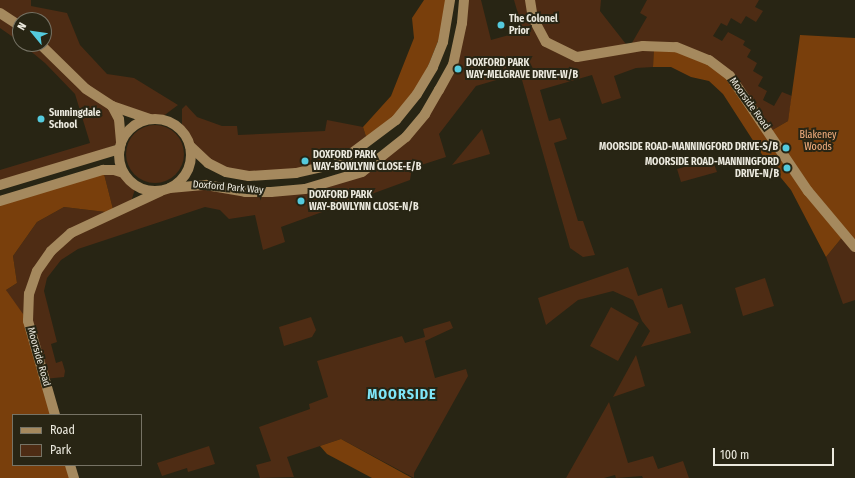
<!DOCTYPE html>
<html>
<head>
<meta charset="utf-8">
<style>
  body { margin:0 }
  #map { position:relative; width:855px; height:478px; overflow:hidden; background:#282514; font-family:"Fira Sans Condensed",sans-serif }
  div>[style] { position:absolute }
  .green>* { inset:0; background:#4e2c14 }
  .round { border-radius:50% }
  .forest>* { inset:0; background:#793f0c }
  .secondary>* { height:10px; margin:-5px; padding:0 5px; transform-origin:5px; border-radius:5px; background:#a5895e }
  .secondary>.ring { margin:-5px; padding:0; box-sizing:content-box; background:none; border:10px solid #a5895e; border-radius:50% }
  .dots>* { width:11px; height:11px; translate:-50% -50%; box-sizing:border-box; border:2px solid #282514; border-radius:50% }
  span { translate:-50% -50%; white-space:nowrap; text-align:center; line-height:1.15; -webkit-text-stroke:4px #282514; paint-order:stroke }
  .poi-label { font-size:10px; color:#ebe9de; font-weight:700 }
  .left { translate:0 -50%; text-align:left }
  .right { translate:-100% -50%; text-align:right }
  .street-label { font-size:10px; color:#ebe9de }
  .park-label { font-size:10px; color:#f7b180 }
  .district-label { font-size:14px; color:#7fe7f9; font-weight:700; letter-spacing:1px }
  .legend { position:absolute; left:12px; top:414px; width:130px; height:52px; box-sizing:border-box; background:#282514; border:1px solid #767365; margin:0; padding:5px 7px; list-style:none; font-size:12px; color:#ebe9de }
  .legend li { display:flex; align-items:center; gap:8px; height:20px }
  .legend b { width:20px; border:1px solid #767365 }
  .north { position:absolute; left:12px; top:12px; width:40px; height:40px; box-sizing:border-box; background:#282514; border:1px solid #767365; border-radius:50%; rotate:299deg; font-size:11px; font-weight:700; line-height:16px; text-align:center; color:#ebe9de }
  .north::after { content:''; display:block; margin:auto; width:14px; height:18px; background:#54cadd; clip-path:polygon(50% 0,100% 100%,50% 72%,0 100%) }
  .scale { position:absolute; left:713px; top:448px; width:121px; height:18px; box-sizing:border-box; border:2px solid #ebe9de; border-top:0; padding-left:5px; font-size:12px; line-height:14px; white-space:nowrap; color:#ebe9de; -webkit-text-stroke:3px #282514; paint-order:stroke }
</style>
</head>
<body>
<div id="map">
  <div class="green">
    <i style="clip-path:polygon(0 0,31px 0,31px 6px,67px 13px,80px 45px,107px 74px,134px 78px,178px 105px,162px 117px,150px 119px,112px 106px,121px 143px,0 186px,0 170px,90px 143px,75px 94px,45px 63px,22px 44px,44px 44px,44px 20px,20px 20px,20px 42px,0 28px)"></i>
    <i style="clip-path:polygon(464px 0,481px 0,491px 40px,523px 31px,514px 0,601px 0,600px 11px,629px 48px,647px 17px,640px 13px,647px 0,759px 0,755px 7px,763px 11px,756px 22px,746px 16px,741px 24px,731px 18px,727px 26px,721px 23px,713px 36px,722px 41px,728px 32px,745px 41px,743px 45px,751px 50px,747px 57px,757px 63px,753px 71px,763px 77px,758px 86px,767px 91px,763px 100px,774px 106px,782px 92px,792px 96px,788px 121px,769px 132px,730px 76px,654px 47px,653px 67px,636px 68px,614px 76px,621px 98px,602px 104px,592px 75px,540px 90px,549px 121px,560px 118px,567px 139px,554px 143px,578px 221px,583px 221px,595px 255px,583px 257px,570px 248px,520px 73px,476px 86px,439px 134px,446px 157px,412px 168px,410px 180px,281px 227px,285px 242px,263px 250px,255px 215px,229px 219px,220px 210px,205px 207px,78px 249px,61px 260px,47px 278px,44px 291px,57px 342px,51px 344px,56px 363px,62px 361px,65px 371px,64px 377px,44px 379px,6px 290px,17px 283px,13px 256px,37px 222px,64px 207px,114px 213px,103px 170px,124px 173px,136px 186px,130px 205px,170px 188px,271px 192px,362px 172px,406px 137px,453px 65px)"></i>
    <i style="clip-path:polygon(186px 105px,197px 117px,222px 126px,237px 126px,238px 135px,325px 131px,327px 120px,363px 127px,368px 143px,296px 173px,226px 172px,190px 146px,182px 130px,182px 109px)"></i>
    <i class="round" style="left:126px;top:125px;width:58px;height:58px"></i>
    <i style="clip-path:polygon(482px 129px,490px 154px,452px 165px)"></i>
    <i style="clip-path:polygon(712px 159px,717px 172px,681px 182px,677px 169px)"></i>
    <i style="clip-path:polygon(844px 235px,855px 247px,855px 300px,843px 304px,826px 257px)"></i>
    <i style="clip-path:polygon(628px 267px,638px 296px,662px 288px,668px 308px,682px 304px,691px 333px,641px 347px,650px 331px,642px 321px,633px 300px,613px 291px,578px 300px,546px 325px,538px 298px)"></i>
    <i style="clip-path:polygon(765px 278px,774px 306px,743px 316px,735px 288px)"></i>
    <i style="clip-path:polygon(611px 307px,639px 323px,618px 361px,590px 346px)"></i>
    <i style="clip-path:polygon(311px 317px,316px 330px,312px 337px,284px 346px,279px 327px)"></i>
    <i style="clip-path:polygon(450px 321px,453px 328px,425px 341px,435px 378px,466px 369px,468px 376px,414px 473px,414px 478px,341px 439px,287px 457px,294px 477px,260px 478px,256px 465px,271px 461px,259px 427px,310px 409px,309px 404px,328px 397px,317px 361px,402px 336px,405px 343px,425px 337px,423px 329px)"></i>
    <i style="clip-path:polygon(636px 355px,645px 386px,613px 397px)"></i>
    <i style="clip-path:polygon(609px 402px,628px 463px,653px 456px,658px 469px,683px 461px,689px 478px,643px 478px,642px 476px,616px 478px,615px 475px,604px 478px,566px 478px)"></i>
    <i style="clip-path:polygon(209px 446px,215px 464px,188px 472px,187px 468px,162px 476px,157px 463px)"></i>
  </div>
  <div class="forest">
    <i style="clip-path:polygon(424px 0,450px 0,448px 16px,417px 94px,368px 143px,363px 127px,391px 96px,414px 38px,412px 18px)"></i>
    <i style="clip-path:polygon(800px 35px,855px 38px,855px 247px,844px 235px,826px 257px,791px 190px,763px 156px,723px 94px,709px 81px,691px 77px,671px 67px,653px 67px,654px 47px,676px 47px,730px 76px,769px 132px,788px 121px)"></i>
    <i style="clip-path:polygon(103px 170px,114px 213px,64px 207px,37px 222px,13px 256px,17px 283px,6px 290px,28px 321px,55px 415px,13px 415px,13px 465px,70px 465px,74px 478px,0 478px,0 201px)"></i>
    <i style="clip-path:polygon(341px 439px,412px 478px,372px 478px,327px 454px,320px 446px)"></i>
  </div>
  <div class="secondary">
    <i style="left:530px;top:0;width:18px;rotate:81deg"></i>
    <i style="left:533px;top:18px;width:27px;rotate:62deg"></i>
    <i style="left:546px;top:42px;width:34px;rotate:26deg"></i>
    <i style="left:577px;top:57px;width:67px;rotate:-9.5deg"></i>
    <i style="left:643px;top:46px;width:33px;rotate:2deg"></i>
    <i style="left:676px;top:47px;width:35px;rotate:22deg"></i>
    <i style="left:709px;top:60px;width:26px;rotate:37deg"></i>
    <i style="left:730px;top:76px;width:139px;rotate:55.9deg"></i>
    <i style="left:808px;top:191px;width:73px;rotate:50deg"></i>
    <i style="left:0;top:13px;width:24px;rotate:33deg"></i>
    <i style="left:40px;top:44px;width:64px;rotate:44.4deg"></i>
    <i style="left:86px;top:89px;width:31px;rotate:33deg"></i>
    <i style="left:112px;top:106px;width:40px;rotate:18.9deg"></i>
    <i style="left:112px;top:106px;width:15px;rotate:62deg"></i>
    <i style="left:119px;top:119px;width:24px;rotate:85deg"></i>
    <i class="ring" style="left:119px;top:119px;width:62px;height:62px"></i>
    <i style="left:190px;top:146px;width:25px;rotate:43deg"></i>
    <i style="left:208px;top:163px;width:20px;rotate:27deg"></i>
    <i style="left:226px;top:172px;width:23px;rotate:10deg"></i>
    <i style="left:249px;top:176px;width:47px;rotate:-3.7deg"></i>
    <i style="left:296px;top:173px;width:26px;rotate:-13deg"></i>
    <i style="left:321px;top:167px;width:29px;rotate:-22deg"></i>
    <i style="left:348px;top:156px;width:60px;rotate:-36.9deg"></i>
    <i style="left:396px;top:120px;width:33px;rotate:-51deg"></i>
    <i style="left:417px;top:94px;width:31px;rotate:-59deg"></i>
    <i style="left:433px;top:67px;width:27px;rotate:-68deg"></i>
    <i style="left:443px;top:42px;width:43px;rotate:-80.5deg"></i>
    <i style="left:0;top:185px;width:125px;rotate:-16.7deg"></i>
    <i style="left:170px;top:188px;width:36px;rotate:-5deg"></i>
    <i style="left:206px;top:185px;width:40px;rotate:10deg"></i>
    <i style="left:245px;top:192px;width:26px"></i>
    <i style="left:271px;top:192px;width:34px;rotate:-5deg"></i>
    <i style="left:305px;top:189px;width:59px;rotate:-16.6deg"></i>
    <i style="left:362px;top:172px;width:56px;rotate:-38.5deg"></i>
    <i style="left:406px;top:137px;width:30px;rotate:-50deg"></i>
    <i style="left:425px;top:114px;width:28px;rotate:-60deg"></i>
    <i style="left:439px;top:90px;width:29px;rotate:-61deg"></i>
    <i style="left:453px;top:65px;width:43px;rotate:-77.9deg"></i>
    <i style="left:462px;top:23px;width:23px;rotate:-85deg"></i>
    <i style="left:0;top:201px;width:108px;rotate:-16.8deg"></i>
    <i style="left:103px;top:170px;width:11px"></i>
    <i style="left:114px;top:170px;width:10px;rotate:17deg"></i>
    <i style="left:55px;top:415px;width:98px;rotate:-106deg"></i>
    <i style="left:28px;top:321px;width:27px;rotate:-88deg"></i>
    <i style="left:29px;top:294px;width:24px;rotate:-71deg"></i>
    <i style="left:37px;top:271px;width:24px;rotate:-55deg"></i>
    <i style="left:51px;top:251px;width:27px;rotate:-42deg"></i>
    <i style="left:71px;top:233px;width:99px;rotate:-25deg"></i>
    <i style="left:70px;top:465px;width:14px;rotate:73deg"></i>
  </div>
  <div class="dots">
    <i style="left:501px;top:25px;background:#54cadd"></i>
    <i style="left:458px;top:69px;background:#54cadd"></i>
    <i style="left:41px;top:119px;background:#54cadd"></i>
    <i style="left:786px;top:148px;background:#54cadd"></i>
    <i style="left:305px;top:161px;background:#54cadd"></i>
    <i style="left:787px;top:168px;background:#54cadd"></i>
    <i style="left:301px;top:201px;background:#54cadd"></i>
  </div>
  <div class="poi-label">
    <span class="left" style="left:509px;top:25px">The Colonel<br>Prior</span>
    <span class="left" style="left:466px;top:69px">DOXFORD PARK<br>WAY-MELGRAVE DRIVE-W/B</span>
    <span class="left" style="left:49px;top:119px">Sunningdale<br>School</span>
    <span class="right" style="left:778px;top:148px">MOORSIDE ROAD-MANNINGFORD DRIVE-S/B</span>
    <span class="left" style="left:313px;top:161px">DOXFORD PARK<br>WAY-BOWLYNN CLOSE-E/B</span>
    <span class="right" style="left:779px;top:168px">MOORSIDE ROAD-MANNINGFORD<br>DRIVE-N/B</span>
    <span class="left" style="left:309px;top:201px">DOXFORD PARK<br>WAY-BOWLYNN CLOSE-N/B</span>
  </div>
  <div class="street-label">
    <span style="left:749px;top:104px;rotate:54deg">Moorside Road</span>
    <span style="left:228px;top:188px;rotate:5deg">Doxford Park Way</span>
    <span style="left:38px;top:357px;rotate:74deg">Moorside Road</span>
  </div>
  <div class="park-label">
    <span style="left:818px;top:141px">Blakeney<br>Woods</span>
  </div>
  <div class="district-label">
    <span style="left:402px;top:395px">MOORSIDE</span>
  </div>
  <ul class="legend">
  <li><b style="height:5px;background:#a5895e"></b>Road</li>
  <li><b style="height:11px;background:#4e2c14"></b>Park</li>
  </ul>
  <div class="north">N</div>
  <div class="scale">100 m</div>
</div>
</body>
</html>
